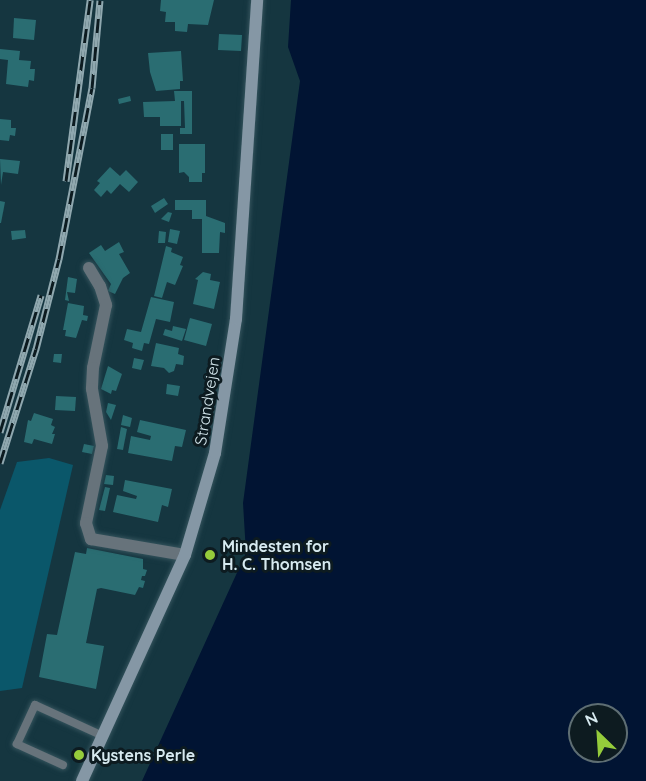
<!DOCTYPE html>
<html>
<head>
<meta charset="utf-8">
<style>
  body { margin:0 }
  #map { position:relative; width:646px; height:781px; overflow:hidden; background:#153640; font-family:Quicksand,sans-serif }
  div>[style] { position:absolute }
  .green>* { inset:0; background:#0a576a }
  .water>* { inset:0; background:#011433 }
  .building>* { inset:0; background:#2a6d72 }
  .roads { filter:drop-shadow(0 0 2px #34535c) drop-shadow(0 0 2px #34535c) }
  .service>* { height:8px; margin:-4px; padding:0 4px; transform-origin:4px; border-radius:4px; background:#67737b }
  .minor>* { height:12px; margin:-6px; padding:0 6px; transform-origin:6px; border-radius:6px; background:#67737b }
  .secondary>* { height:12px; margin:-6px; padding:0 6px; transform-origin:6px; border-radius:6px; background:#8597a5 }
  .rail>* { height:7px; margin-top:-3.5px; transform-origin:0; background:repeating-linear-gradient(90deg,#0d1b20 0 14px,#90a8af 0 28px); box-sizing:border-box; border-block:2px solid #90a8af }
  .dots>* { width:16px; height:16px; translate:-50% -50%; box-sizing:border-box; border:3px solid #0d1b20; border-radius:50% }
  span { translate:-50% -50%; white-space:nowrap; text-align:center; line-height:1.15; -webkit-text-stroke:6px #0d1b20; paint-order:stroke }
  .street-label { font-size:16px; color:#d7eaf0 }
  .poi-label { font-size:16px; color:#d7eaf0; font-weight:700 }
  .left { translate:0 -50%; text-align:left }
  .north { position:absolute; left:568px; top:703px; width:60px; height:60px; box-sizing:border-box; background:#0d1b20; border:2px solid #5e6e73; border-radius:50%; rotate:335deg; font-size:16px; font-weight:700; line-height:24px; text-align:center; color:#d7eaf0 }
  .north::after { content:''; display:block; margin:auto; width:21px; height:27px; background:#95cc3b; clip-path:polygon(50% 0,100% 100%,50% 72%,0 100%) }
</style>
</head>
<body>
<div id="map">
  <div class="green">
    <i style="clip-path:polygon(49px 458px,73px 465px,22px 688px,0 691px,0 510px,17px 462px)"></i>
  </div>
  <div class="water">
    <i style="clip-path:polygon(evenodd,291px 0,646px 0,646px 781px,142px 781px,246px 553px,243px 503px,300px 81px,288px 47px,291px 0,580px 715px,616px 715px,616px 751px,580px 751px,580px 715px)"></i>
  </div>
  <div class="building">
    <i style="clip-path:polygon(161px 0,214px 0,208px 25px,188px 24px,187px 32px,175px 31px,175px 22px,165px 22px,166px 12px,160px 11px)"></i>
    <i style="clip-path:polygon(14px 18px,36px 20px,34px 40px,13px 38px)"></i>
    <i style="clip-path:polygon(219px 34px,242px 35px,241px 51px,218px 50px)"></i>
    <i style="clip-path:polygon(0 49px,20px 51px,19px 60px,31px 61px,30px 69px,35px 69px,34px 81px,29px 80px,28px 87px,6px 84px,8px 60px,0 59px)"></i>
    <i style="clip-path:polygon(181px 51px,183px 81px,180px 81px,180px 89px,156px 91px,150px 72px,148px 53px)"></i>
    <i style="clip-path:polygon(174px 91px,192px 91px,192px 134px,180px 134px,180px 128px,185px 128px,184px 101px,181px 101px,181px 126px,160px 126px,160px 117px,144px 117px,143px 102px,175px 101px)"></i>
    <i style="clip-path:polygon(130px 96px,131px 101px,119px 104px,118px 99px)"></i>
    <i style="clip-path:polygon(0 119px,11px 120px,11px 128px,16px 128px,15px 136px,10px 135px,9px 141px,0 140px)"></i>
    <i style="clip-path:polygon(161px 134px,173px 134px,173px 150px,161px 150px)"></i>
    <i style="clip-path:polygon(179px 144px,205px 144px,205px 173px,202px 173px,202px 182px,189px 182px,189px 177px,184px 172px,179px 173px)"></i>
    <i style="clip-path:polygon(0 159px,20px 161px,18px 174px,3px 172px,1px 185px)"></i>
    <i style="clip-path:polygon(110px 167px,120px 176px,126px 170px,138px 182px,129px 192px,120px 184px,111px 194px,107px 190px,101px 197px,94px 190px,100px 183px,97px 181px)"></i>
    <i style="clip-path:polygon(164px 198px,168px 204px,155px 213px,151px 206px)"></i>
    <i style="clip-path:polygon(175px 200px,206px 200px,206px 216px,225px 223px,225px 233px,220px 232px,219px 253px,202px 253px,202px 219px,192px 219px,192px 210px,175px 210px)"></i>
    <i style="clip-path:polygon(0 201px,5px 202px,1px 223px,0 223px)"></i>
    <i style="clip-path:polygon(168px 212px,172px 213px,169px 222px,161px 219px)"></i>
    <i style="clip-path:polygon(170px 229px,180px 231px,177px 244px,168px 242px)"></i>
    <i style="clip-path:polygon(25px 230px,26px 238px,12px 240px,11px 231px)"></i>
    <i style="clip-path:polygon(159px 231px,166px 232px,165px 243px,158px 243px)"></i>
    <i style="clip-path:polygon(119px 242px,124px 252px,119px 254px,130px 273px,123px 278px,115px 294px,108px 291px,111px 284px,89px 253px,101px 245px,105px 251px)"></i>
    <i style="clip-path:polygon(166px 246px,172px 248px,171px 252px,183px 257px,180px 265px,183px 266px,175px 285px,167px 282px,162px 298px,154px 296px)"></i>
    <i style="clip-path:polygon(203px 272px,211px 274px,210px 280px,220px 282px,214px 309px,193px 304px,198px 280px,195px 279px)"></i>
    <i style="clip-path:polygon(68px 277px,77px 279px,75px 293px,67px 292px,69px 301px,65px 300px)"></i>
    <i style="clip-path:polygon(151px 297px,174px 302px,170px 322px,156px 319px,149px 344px,144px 343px,142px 351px,132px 348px,133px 343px,124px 340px,127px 329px,141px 332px)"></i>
    <i style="clip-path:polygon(68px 303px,84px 306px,83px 315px,88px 316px,87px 321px,82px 320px,76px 338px,65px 336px,66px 330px,63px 330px)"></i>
    <i style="clip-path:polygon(190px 318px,212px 324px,206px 346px,184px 340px)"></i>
    <i style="clip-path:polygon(173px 326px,186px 329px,182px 341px,163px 335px,165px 329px,172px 331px)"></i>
    <i style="clip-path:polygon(156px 343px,179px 348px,178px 354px,184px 356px,183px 365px,176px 364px,174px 371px,169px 373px,164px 368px,151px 366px)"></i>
    <i style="clip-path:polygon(54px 354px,62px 354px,61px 363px,53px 362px)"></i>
    <i style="clip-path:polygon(134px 358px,144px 360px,141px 370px,132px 368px)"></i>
    <i style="clip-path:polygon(108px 366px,122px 374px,116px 391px,112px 390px,111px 394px,101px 389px)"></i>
    <i style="clip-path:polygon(167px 384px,180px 386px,178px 396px,166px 394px)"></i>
    <i style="clip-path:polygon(56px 396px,76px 397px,75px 411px,55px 410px)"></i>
    <i style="clip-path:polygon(108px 403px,116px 405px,111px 420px,106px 412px)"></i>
    <i style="clip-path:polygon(34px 413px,53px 419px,51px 425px,55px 427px,52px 434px,55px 434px,52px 444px,34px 439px,32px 444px,24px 442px,28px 420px,31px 421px)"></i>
    <i style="clip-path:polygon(123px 415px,132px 418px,130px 427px,121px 425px)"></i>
    <i style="clip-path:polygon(140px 420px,186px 430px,182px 447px,175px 446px,172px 461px,128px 453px,131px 436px,150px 440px,151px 436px,137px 432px)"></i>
    <i style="clip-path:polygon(121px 427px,127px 429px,123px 450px,117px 449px)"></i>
    <i style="clip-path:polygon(84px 444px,94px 446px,92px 454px,82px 452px)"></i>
    <i style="clip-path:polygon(106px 475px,114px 476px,113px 485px,104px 484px)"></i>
    <i style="clip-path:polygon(125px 480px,172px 489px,168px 507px,162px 505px,158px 522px,113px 512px,117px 495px,136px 499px,137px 496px,123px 491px)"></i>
    <i style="clip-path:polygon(105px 487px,110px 488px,105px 511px,99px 510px)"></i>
    <i style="clip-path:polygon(87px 548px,143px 559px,143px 569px,147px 570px,145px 576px,142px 576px,141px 580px,145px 581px,143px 588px,139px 587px,135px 595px,101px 588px,97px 589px,86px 643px,104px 646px,96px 689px,39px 677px,47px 634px,57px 635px,75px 552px,86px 554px)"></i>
  </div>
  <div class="roads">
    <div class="service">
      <i style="left:63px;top:765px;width:51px;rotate:-155.5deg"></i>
      <i style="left:17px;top:744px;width:43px;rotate:-65.2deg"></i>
      <i style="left:35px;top:705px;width:75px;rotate:24.5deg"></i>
    </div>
    <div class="minor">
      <i style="left:89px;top:268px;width:21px;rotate:59deg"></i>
      <i style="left:100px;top:286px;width:20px;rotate:72deg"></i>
      <i style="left:106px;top:305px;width:64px;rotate:101.7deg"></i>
      <i style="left:93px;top:368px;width:21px;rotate:93deg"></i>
      <i style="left:92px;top:389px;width:58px;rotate:80deg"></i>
      <i style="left:102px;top:446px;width:79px;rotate:101.7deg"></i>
      <i style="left:86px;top:523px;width:17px;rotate:73deg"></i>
      <i style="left:91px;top:539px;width:95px;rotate:9.7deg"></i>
    </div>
    <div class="secondary">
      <i style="left:82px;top:781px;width:248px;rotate:-65.5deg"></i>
      <i style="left:185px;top:555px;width:106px;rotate:-73.6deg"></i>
      <i style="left:215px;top:453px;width:136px;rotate:-81.1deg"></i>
      <i style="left:236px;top:319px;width:320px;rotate:-86.2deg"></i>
    </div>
  </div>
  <div class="rail">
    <i style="left:66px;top:181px;width:183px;rotate:-82.4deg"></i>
    <i style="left:0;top:432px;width:143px;rotate:-73.3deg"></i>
    <i style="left:0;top:463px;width:120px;rotate:-72.5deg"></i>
    <i style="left:36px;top:349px;width:93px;rotate:-75.7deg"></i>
    <i style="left:59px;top:259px;width:174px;rotate:-79.1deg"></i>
    <i style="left:92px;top:88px;width:88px;rotate:-84.8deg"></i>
  </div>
  <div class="dots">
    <i style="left:210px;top:555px;background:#95cc3b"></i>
    <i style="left:79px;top:755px;background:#95cc3b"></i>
  </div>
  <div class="street-label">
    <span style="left:207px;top:401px;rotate:-81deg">Strandvejen</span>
  </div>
  <div class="poi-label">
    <span class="left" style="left:222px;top:555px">Mindesten for<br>H. C. Thomsen</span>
    <span class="left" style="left:91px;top:755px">Kystens Perle</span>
  </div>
  <div class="north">N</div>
</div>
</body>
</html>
